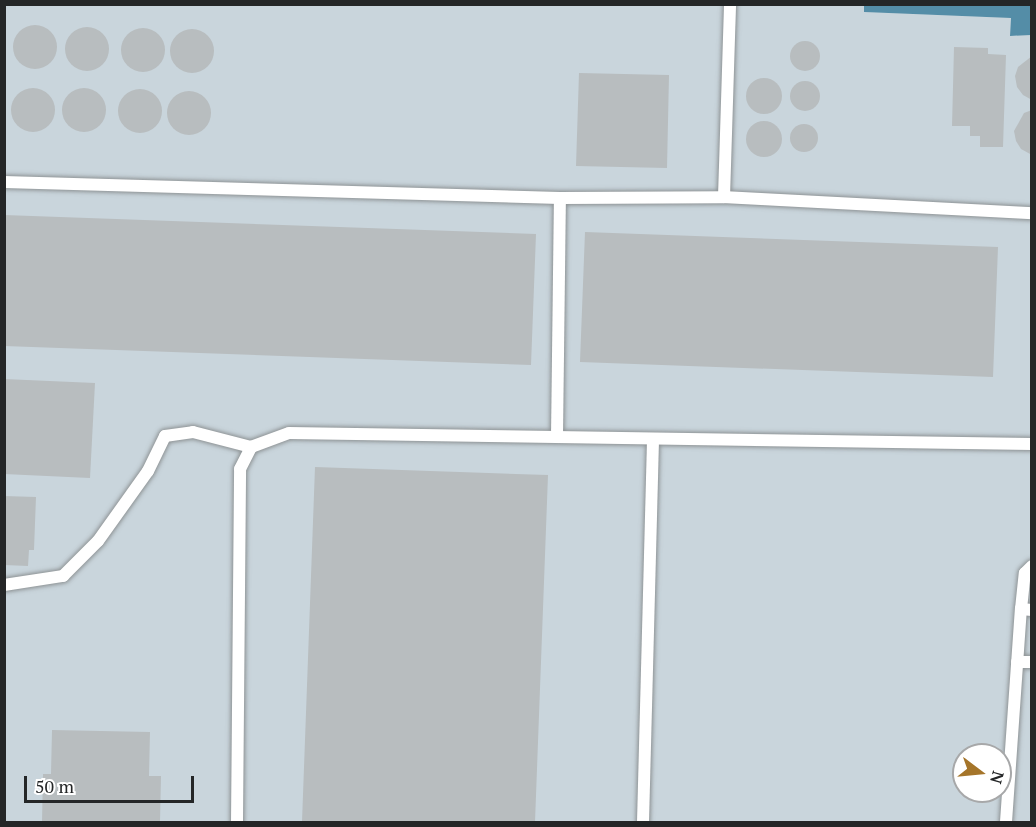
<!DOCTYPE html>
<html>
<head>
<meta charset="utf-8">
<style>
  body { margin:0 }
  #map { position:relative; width:1036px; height:827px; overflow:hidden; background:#dbe0e3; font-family:"PT Serif",serif }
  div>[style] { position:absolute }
  .built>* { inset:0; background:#c9d5dc }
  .water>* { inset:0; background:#548da7 }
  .building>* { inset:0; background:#b8bdbf }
  .round { border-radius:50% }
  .roads { filter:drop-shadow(0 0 2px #8e9395) drop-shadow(0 0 2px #8e9395) }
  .service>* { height:12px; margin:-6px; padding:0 6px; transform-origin:6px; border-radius:6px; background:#fff }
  span { translate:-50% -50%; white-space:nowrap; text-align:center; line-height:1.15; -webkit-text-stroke:6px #fff; paint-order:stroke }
  .frame { position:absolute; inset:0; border:6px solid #242627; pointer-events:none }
  .north { position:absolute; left:952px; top:743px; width:60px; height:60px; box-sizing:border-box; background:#fff; border:2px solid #a7a8a9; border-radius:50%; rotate:106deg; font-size:16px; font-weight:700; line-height:24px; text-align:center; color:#242627 }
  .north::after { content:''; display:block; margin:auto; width:21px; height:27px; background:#a5752a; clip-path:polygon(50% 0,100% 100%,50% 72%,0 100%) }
  .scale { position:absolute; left:24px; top:776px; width:170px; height:27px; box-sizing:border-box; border:3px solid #242627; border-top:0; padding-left:8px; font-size:18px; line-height:21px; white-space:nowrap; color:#242627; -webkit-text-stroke:4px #fff; paint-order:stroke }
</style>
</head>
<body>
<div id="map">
  <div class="built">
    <i style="clip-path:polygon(evenodd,864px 4px,864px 12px,1011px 18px,1010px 36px,1031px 35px,1031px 822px,5px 822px,5px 5px,864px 4px,964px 755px,1000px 755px,1000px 791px,964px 791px,964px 755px)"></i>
  </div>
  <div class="water">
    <i style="clip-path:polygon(864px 5px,1031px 5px,1031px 35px,1010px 36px,1011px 18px,864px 12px)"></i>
  </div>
  <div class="building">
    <i class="round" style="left:13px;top:25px;width:44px;height:44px"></i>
    <i class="round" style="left:65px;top:27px;width:44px;height:44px"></i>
    <i class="round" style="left:121px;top:28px;width:44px;height:44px"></i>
    <i class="round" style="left:170px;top:29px;width:44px;height:44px"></i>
    <i class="round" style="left:790px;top:41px;width:30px;height:30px"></i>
    <i style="clip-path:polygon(954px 47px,988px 48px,988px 54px,1006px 55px,1003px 147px,980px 147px,980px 136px,970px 136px,970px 126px,952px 126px)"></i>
    <i style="clip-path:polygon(1032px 56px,1032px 100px,1023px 95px,1017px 87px,1015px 76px,1018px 67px)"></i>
    <i style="clip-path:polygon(579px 73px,669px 75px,667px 168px,576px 166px)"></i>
    <i class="round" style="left:746px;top:78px;width:36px;height:36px"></i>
    <i class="round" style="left:790px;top:81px;width:30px;height:30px"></i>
    <i class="round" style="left:11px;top:88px;width:44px;height:44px"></i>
    <i class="round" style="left:62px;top:88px;width:44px;height:44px"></i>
    <i class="round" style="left:118px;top:89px;width:44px;height:44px"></i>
    <i class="round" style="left:167px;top:91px;width:44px;height:44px"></i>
    <i style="clip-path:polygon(1032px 110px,1032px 155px,1021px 149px,1016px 141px,1014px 131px,1024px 113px)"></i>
    <i class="round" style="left:746px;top:121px;width:36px;height:36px"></i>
    <i class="round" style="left:790px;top:124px;width:28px;height:28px"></i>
    <i style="clip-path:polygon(4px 215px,536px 234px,531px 365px,4px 346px)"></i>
    <i style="clip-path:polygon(585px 232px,998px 247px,993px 377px,580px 362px)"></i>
    <i style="clip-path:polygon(4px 379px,95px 383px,90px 478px,4px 474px)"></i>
    <i style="clip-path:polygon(315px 467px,548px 475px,535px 822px,302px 822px)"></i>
    <i style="clip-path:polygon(4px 496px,36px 497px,34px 550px,29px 550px,28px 566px,4px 565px)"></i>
    <i style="clip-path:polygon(52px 730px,150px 732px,149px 776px,161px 776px,160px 822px,42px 822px,43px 774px,51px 774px)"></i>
  </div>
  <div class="roads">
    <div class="service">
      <i style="left:4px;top:182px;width:556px;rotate:1.65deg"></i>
      <i style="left:560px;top:198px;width:164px;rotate:-0.3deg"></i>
      <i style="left:724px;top:197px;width:308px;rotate:3deg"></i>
      <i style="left:724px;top:197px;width:193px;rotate:-88.2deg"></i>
      <i style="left:557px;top:437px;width:239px;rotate:-89.3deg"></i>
      <i style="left:4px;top:585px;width:60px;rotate:-8.7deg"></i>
      <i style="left:63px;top:576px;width:49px;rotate:-45deg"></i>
      <i style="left:98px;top:541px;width:86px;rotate:-54.5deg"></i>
      <i style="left:148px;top:471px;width:39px;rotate:-64deg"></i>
      <i style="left:165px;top:436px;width:28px;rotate:-8deg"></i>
      <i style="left:193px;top:432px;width:60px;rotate:14.5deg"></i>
      <i style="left:1021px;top:609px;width:36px;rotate:-84deg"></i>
      <i style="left:1025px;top:573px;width:10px;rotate:-45deg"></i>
      <i style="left:1017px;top:662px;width:15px"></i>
      <i style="left:237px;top:822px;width:353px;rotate:-89.5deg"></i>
      <i style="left:240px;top:469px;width:25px;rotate:-63deg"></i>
      <i style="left:251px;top:447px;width:40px;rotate:-20.2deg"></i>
      <i style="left:289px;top:433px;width:743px;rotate:0.85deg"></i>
      <i style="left:643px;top:822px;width:382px;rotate:-88.5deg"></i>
      <i style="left:1006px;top:822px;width:214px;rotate:-86deg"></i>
      <i style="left:1021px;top:609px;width:11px;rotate:5deg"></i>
    </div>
  </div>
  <div class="frame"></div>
  <div class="north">N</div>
  <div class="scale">50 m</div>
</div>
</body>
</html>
